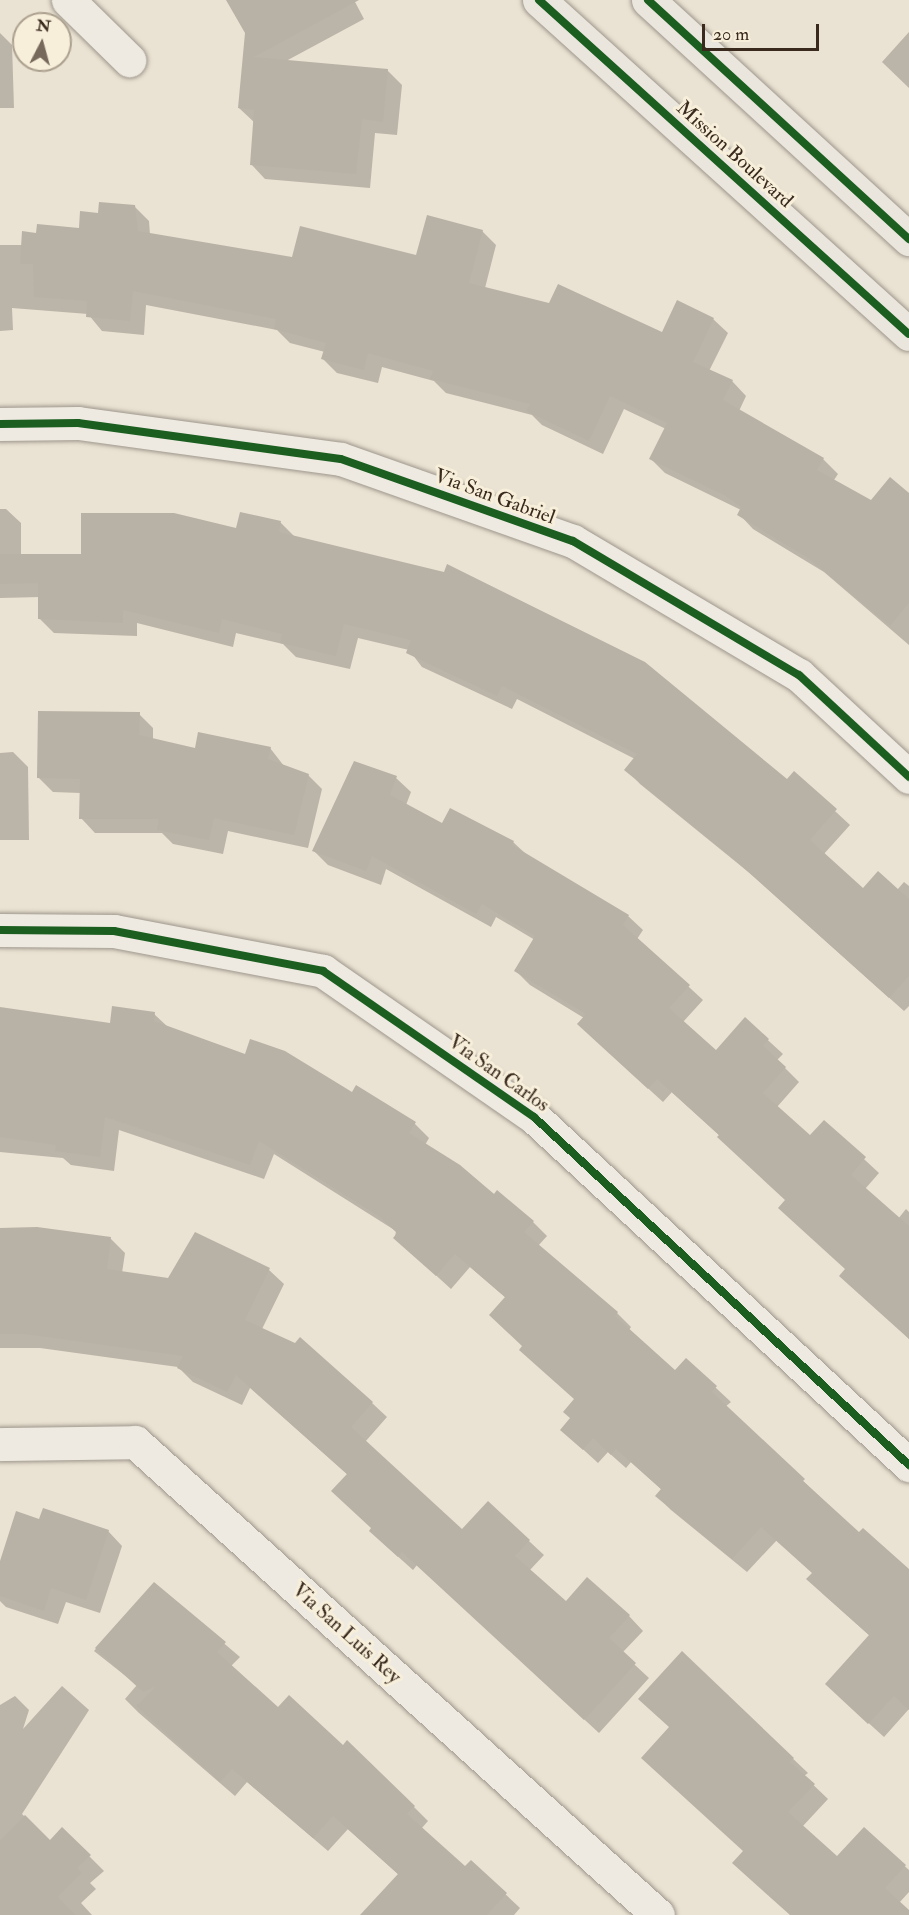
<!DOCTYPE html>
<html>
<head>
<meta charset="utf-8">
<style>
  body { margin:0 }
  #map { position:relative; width:909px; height:1915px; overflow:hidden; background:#eae2d2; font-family:"IM FELL Double Pica",serif }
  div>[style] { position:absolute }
  .shadow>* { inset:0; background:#0003 }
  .building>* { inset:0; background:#b8b2a6 }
  .roads { filter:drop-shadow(0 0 2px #9d968c) drop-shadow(0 0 2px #9d968c) }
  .minor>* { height:33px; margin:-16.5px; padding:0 16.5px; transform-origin:16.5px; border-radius:16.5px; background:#eeeae1 }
  .primary>* { height:33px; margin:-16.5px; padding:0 16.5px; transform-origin:16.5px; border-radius:16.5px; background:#ebe6dd }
  .cycleway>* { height:8px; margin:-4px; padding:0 4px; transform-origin:4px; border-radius:4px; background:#1b5e20 }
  span { translate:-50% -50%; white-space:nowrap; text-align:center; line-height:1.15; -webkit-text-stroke:6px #f8efdb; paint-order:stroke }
  .street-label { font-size:20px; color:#392a1d }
  .north { position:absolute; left:12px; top:12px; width:60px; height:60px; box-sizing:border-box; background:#f8efdb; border:2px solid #aca08f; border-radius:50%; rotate:6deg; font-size:16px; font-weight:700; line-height:24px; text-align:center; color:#392a1d }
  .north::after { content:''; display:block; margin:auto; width:21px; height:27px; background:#776a5c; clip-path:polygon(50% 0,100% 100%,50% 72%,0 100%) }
  .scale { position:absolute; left:702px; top:24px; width:117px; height:27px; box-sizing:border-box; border:3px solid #392a1d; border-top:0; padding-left:8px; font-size:18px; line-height:21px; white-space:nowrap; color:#392a1d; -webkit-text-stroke:4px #f8efdb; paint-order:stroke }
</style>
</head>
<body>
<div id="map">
  <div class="shadow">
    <i style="clip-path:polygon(228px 0,354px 0,364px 19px,286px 61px,387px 70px,402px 85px,397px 135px,375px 133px,370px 188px,265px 179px,251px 164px,255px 123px,239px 108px,246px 33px)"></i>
    <i style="clip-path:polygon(909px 32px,909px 88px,882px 62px)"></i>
    <i style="clip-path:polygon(0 33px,12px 45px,14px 108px,0 108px)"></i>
    <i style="clip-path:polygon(134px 206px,149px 221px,150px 235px,293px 259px,417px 257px,482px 231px,496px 245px,485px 288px,663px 334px,713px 319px,728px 333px,709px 371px,732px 381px,746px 396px,739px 411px,823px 459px,838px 474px,834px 480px,872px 502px,909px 495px,909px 645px,824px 572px,753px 529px,739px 514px,741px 510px,665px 473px,651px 459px,666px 429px,624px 409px,603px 454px,542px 425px,532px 415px,446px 393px,434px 381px,382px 367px,378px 383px,337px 373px,323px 359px,325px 352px,290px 343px,277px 330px,146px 305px,144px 335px,102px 331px,88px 314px,12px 308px,13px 330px,0 331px,0 245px,23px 245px,38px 234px,80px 230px,100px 214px)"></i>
    <i style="clip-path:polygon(0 509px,6px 509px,21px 523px,21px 555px,82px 555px,237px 529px,241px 514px,281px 523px,295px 537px,787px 781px,794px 773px,850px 825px,823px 855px,863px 890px,897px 890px,904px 882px,909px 886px,909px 1006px,904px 1011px,752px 875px,640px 784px,626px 769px,635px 759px,517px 699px,512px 709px,422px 667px,409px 650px,358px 638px,350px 669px,296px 657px,283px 644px,236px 633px,233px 647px,137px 623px,137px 636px,54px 633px,40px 619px,40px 597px,0 598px)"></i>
    <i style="clip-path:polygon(139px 714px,153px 728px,153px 740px,196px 750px,270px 748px,284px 766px,308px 775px,322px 789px,308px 848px,228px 831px,223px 854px,173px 844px,162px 833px,95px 833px,81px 818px,81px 793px,53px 792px,38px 777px)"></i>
    <i style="clip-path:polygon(13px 752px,28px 767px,29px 840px,0 840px,0 753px)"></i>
    <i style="clip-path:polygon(396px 778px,411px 792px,406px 805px,443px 825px,513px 842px,527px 855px,628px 916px,643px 930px,637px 939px,703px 1000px,683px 1022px,716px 1052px,745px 1019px,783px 1054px,777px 1060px,799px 1082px,777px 1107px,810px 1137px,824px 1122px,879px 1173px,865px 1189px,898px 1219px,906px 1209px,909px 1212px,909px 1339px,787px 1201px,720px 1136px,672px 1092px,663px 1102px,593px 1038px,584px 1018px,530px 985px,516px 971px,535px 940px,496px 917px,491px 927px,386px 869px,381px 885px,328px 865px,314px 851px)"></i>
    <i style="clip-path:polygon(0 1008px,111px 1024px,154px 1014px,169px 1028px,353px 1094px,415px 1124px,429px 1138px,425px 1145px,533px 1222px,547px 1236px,538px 1246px,617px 1313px,631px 1327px,629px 1330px,675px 1372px,686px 1360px,731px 1402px,725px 1407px,859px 1534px,909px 1572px,909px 1709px,884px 1737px,841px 1698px,870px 1636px,822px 1593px,813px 1573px,777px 1540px,747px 1572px,671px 1510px,657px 1496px,662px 1490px,631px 1462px,626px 1468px,608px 1452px,598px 1463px,562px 1430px,572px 1418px,576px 1400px,523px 1347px,506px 1298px,470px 1267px,451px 1289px,395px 1238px,396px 1231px,274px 1154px,264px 1179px,119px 1130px,114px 1171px,71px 1165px,63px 1158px,0 1152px)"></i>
    <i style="clip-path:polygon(0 1229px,111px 1239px,125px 1253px,122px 1273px,169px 1279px,196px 1234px,269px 1270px,284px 1284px,262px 1329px,372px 1403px,387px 1417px,365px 1442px,462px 1531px,488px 1503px,544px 1555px,529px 1571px,566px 1603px,629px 1616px,643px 1631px,622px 1653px,649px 1678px,599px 1733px,417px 1565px,413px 1570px,385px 1545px,373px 1529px,348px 1475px,250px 1388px,242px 1405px,193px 1382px,178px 1367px,40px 1348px,0 1348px)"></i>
    <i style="clip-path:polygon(40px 1521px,108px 1531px,122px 1546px,100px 1613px,66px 1602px,58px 1624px,6px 1607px,0 1601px,0 1566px)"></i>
    <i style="clip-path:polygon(154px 1584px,240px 1657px,231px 1666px,278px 1709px,414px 1807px,428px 1821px,421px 1829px,465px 1868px,471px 1862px,520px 1908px,514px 1915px,383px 1915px,399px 1875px,348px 1829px,328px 1851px,247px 1782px,235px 1796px,139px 1713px,125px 1699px,137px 1685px,94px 1651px)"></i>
    <i style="clip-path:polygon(682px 1653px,808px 1773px,804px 1776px,828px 1799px,802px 1827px,837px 1858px,864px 1829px,909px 1870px,909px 1892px,899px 1903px,909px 1915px,804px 1915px,744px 1852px,671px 1728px)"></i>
    <i style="clip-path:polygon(62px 1686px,89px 1710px,22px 1814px,50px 1842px,62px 1829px,104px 1871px,90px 1883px,96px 1889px,81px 1903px,92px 1915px,0 1915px,0 1705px,15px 1696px,29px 1710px,23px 1729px)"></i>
  </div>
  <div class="building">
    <i style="clip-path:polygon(226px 0,359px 0,254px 57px,388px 69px,383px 122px,362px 119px,356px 174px,250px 165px,254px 110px,238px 108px,245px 33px)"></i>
    <i style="clip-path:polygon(99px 202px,135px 205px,138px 231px,292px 257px,300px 226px,416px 255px,427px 215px,483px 230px,469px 283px,549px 303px,558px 284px,662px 332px,677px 300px,714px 318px,693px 362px,733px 380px,723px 400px,824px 458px,817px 470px,871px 500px,890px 477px,909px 493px,909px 603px,890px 626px,808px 558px,737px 515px,741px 507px,726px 496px,649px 459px,667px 423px,610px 396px,589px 441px,526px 411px,530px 404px,430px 379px,433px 371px,368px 353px,364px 370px,321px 359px,326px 343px,274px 329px,276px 319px,133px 291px,130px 321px,86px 317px,87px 301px,34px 297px,33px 264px,20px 264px,22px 231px,36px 233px,37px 224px,79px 228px,80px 211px,98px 213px)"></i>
    <i style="clip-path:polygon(240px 512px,281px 521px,279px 532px,444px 572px,447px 564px,645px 662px,787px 779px,794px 771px,837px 809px,810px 840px,863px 888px,878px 871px,909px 899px,909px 976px,889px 998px,736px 861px,624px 770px,637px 754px,502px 686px,497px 696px,406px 653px,411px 640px,344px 624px,336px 656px,280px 643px,282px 634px,222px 619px,219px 633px,123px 610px,123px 623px,38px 619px,38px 583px,0 584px,0 554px,81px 554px,81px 513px,174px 513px,236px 528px)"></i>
    <i style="clip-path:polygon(38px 711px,140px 712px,139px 735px,195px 748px,198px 732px,271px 747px,268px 759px,309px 774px,294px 835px,214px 818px,209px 840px,157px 830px,159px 819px,79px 819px,80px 779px,37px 778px)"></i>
    <i style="clip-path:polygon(354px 761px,397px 776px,390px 795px,442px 823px,450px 808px,514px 841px,512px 845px,629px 915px,623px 925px,690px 985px,669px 1008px,716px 1050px,745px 1017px,769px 1039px,763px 1046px,786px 1067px,763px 1093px,810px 1135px,824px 1120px,866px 1157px,851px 1175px,909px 1226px,909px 1339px,839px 1276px,845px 1269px,778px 1208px,785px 1200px,717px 1137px,719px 1135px,657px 1079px,648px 1089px,577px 1024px,586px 1014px,514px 971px,535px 936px,482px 904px,476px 914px,372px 856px,366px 871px,312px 851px)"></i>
    <i style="clip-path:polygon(112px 1006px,155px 1012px,154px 1021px,245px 1054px,250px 1039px,285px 1051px,352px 1092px,356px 1085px,416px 1122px,409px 1133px,460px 1165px,494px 1194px,497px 1190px,534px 1221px,524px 1232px,618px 1312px,615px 1316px,675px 1370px,686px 1358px,717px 1386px,712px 1392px,805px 1479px,803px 1481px,859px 1532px,863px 1528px,909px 1569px,909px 1710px,894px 1696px,868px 1724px,825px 1684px,869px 1635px,806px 1579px,812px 1573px,761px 1527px,732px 1559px,655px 1496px,661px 1489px,616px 1449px,611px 1455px,593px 1438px,583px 1450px,560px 1430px,570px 1418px,563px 1412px,574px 1399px,519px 1350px,522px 1346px,489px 1315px,505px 1297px,455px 1254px,436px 1276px,393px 1238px,397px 1233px,380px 1217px,259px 1141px,250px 1165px,105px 1117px,100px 1157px,55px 1151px,56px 1145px,0 1137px,0 1007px,110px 1023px)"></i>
    <i style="clip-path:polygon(37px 1227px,111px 1237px,107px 1269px,168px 1278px,195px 1232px,270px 1268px,245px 1320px,295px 1343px,300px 1337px,373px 1402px,351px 1427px,462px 1529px,488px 1501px,530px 1540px,515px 1556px,566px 1601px,587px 1577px,630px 1615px,609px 1638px,636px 1663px,584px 1720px,402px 1552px,398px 1557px,369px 1531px,371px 1528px,331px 1491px,347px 1474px,236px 1375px,227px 1392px,177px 1368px,183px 1356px,25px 1334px,0 1334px,0 1228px)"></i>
    <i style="clip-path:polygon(43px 1508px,109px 1530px,86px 1600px,51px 1588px,44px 1611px,0 1596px,0 1561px,16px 1511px,39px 1519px)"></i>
    <i style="clip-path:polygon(154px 1582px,226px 1642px,217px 1652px,278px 1707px,289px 1695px,343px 1745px,347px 1740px,415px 1806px,407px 1814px,465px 1866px,471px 1860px,507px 1893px,487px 1915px,360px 1915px,398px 1874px,333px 1816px,313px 1838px,232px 1769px,220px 1782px,136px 1706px,156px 1686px,143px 1692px,95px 1648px)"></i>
    <i style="clip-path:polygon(682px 1651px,794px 1758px,790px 1762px,815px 1784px,788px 1812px,837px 1856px,864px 1827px,906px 1865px,885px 1888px,909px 1910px,909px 1915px,790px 1915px,732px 1863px,743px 1851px,641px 1758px,669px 1727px,638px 1699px)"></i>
    <i style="clip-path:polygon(25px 1815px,50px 1840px,62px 1827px,91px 1855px,77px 1868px,82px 1873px,58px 1897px,76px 1915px,0 1915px,0 1840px)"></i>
  </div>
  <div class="roads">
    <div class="minor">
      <i style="left:68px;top:0;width:86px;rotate:44.5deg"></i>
      <i style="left:0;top:424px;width:78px;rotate:-0.7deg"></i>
      <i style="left:78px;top:423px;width:265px;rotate:7.8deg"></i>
      <i style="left:341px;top:459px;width:246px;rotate:19.5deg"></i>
      <i style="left:573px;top:541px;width:263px;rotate:30.7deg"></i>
      <i style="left:799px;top:675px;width:150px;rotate:42.8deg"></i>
      <i style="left:0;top:930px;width:114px;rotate:0.5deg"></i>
      <i style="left:114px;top:931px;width:213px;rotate:10.8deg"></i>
      <i style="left:323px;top:971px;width:257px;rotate:34.7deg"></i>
      <i style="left:534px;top:1117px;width:512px;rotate:42.86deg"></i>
      <i style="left:0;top:1444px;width:135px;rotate:-0.8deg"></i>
      <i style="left:135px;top:1442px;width:705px;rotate:42.13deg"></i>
    </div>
    <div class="primary">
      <i style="left:539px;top:0;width:498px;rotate:42.1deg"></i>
      <i style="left:648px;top:0;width:354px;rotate:42.5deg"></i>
    </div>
  </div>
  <div class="cycleway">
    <i style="left:539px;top:0;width:498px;rotate:42.1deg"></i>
    <i style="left:648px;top:0;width:354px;rotate:42.5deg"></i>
    <i style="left:0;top:424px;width:78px;rotate:-0.7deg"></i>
    <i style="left:78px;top:423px;width:265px;rotate:7.8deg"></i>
    <i style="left:341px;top:459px;width:246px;rotate:19.5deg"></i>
    <i style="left:573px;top:541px;width:263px;rotate:30.7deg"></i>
    <i style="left:799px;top:675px;width:150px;rotate:42.8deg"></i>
    <i style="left:0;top:930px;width:114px;rotate:0.5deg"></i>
    <i style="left:114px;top:931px;width:213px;rotate:10.8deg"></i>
    <i style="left:323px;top:971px;width:257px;rotate:34.7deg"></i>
    <i style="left:534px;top:1117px;width:512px;rotate:42.86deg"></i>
  </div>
  <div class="street-label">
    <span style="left:735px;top:154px;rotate:42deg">Mission Boulevard</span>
    <span style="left:495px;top:496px;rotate:20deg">Via San Gabriel</span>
    <span style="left:499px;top:1073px;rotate:35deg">Via San Carlos</span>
    <span style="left:347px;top:1633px;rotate:42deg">Via San Luis Rey</span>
  </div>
  <div class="north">N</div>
  <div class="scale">20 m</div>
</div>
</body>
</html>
